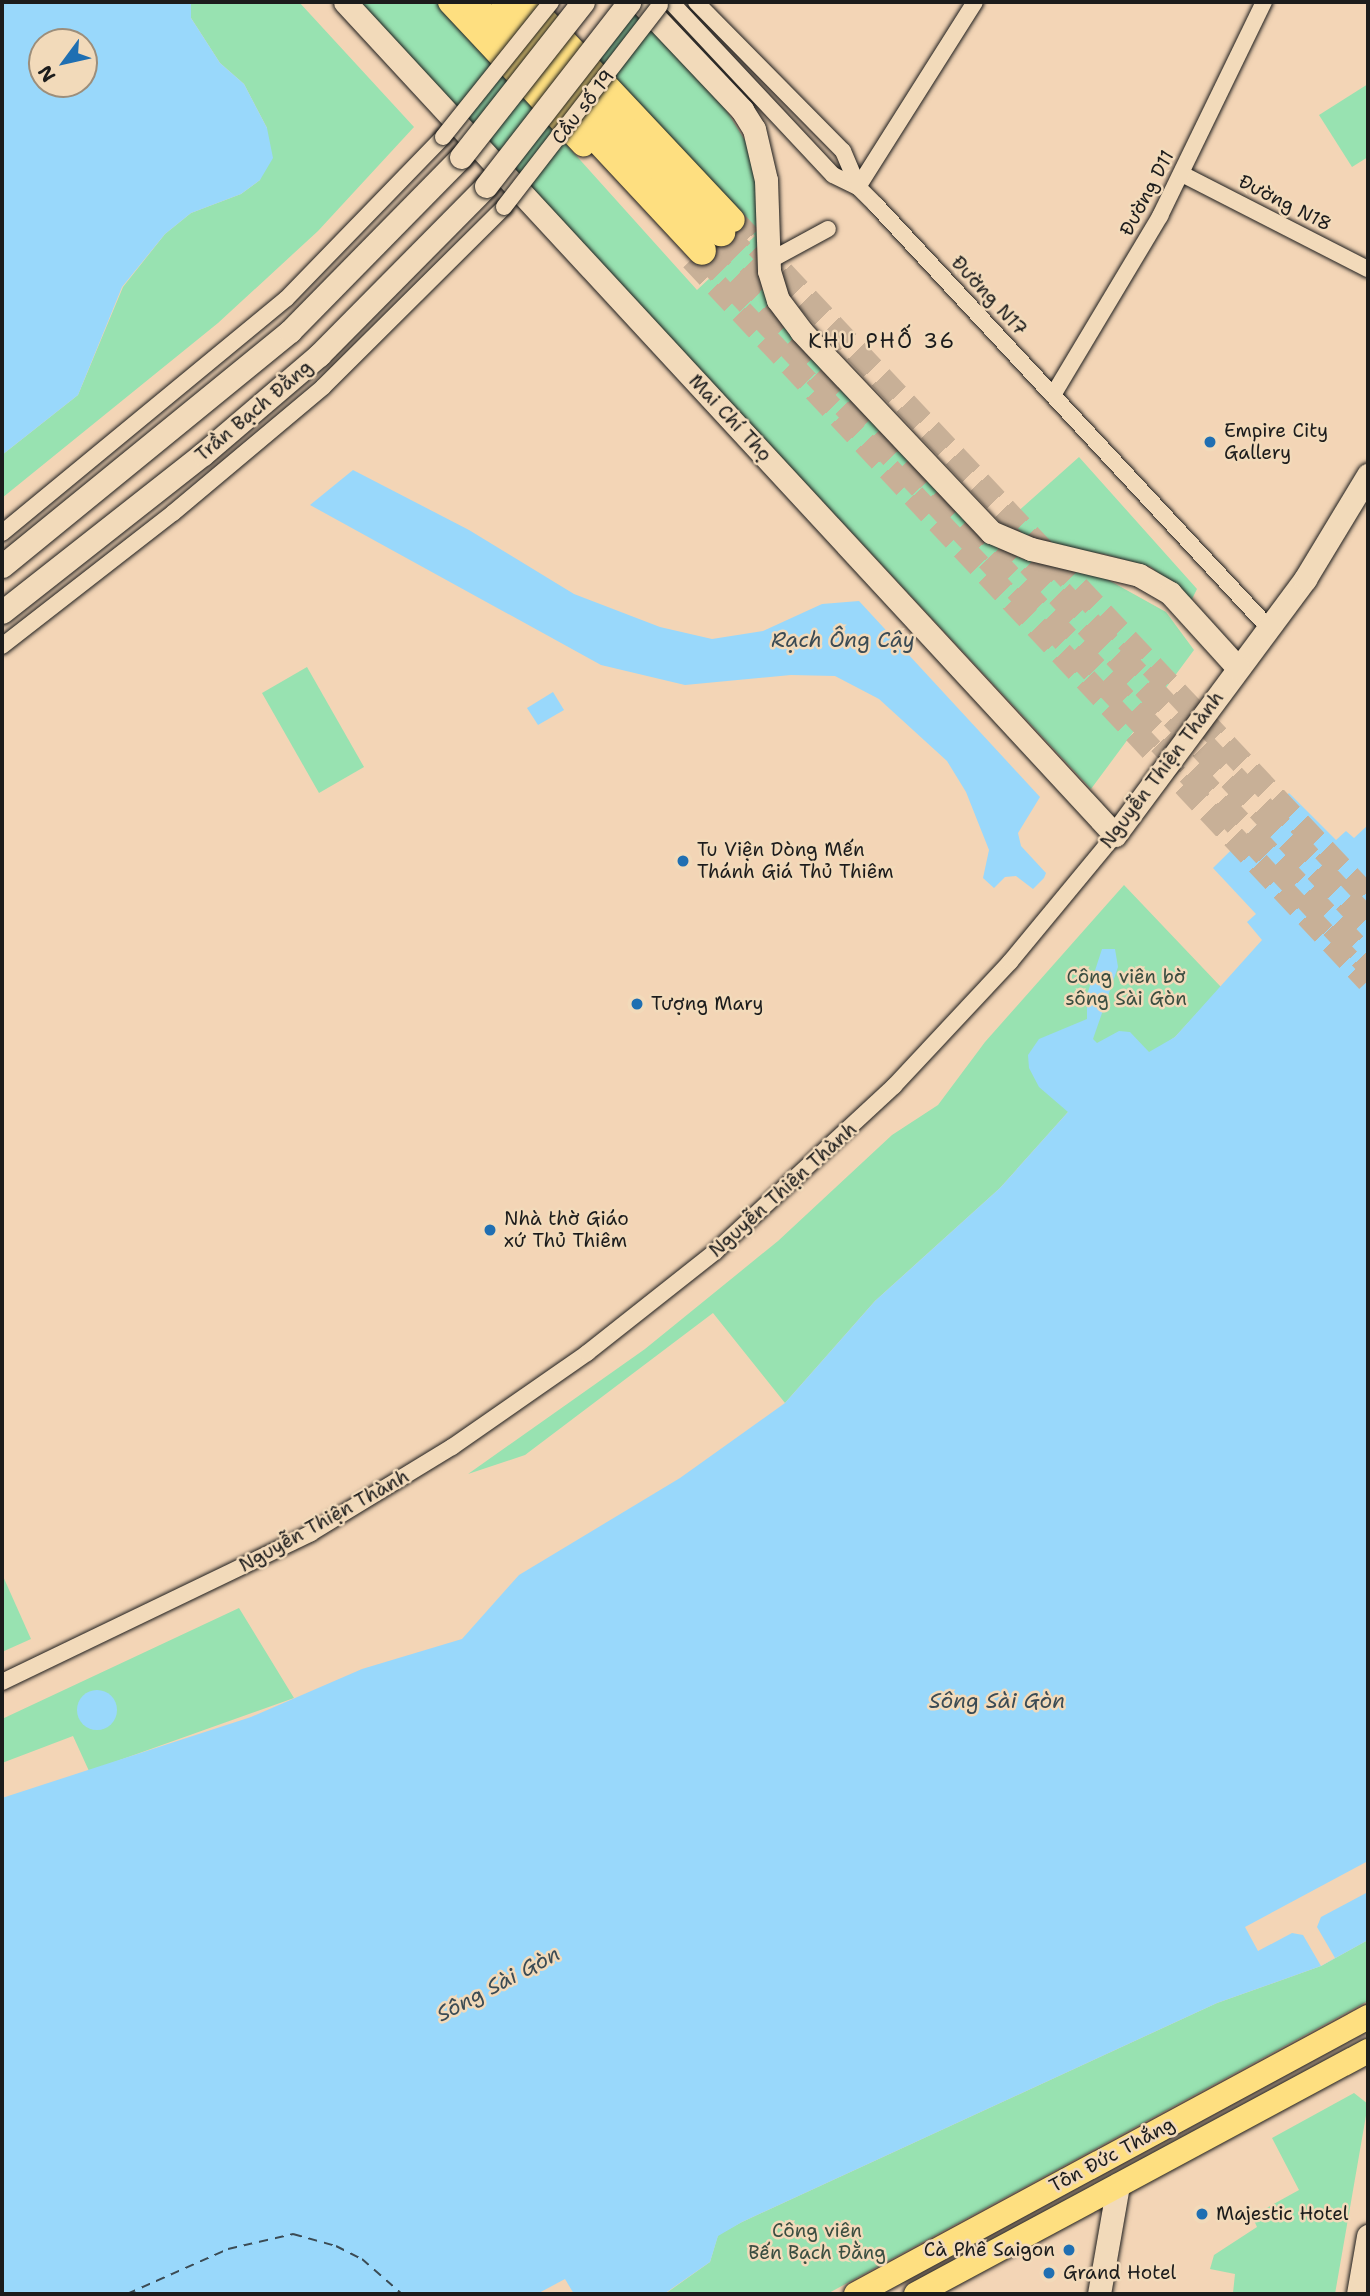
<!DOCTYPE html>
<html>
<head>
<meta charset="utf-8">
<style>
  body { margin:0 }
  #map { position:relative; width:1370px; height:2296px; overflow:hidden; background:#f3d5b6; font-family:"Shantell Sans",sans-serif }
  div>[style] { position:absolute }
  .green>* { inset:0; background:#98e2b1 }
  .water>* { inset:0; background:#99d8fb }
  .round { border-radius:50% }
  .pier>* { inset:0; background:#f3d5b6 }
  .ferry>* { height:2px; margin-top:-1px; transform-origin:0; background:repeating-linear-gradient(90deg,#3b4b54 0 9px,transparent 0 16px) }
  .primary-tunnel>* { height:24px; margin-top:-12px; transform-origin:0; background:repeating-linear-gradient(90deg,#c8b097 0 24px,transparent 0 36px) }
  .highway-tunnel>* { height:28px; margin-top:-14px; transform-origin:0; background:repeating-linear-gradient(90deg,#c8b097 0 28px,transparent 0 42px) }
  .roads { filter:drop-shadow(0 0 2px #1c1c1c) drop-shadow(0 0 2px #1c1c1c) }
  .street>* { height:16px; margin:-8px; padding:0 8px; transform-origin:8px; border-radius:8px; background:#f2daba }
  .secondary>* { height:23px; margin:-11.5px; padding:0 11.5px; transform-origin:11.5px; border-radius:11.5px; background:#f2daba }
  .primary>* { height:24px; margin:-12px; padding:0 12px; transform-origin:12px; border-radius:12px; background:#fedf80 }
  .highway>* { height:28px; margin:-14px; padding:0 14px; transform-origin:14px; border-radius:14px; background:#fedf80 }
  .bridges { filter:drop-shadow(0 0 2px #1c1c1c) drop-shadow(0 0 2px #1c1c1c) }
  .street-bridge>* { height:16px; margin:-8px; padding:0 8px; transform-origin:8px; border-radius:8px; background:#f2daba }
  .secondary-bridge>* { height:23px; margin:-11.5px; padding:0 11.5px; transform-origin:11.5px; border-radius:11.5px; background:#f2daba }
  .dots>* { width:19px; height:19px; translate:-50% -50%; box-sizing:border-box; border:4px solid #f2daba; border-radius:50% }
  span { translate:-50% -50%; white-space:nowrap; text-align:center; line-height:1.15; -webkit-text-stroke:5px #f2daba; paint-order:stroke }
  .street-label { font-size:19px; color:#1c1c1c }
  .poi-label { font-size:19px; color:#1c1c1c }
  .left { translate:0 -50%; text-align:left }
  .right { translate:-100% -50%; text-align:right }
  .park-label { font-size:19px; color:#3b4e41 }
  .neighbourhood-label { font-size:21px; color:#1c1c1c; letter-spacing:2px }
  .water-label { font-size:21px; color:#3b4b54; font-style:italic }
  .frame { position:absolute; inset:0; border:4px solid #1c1c1c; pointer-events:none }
  .north { position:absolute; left:28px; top:28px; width:70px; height:70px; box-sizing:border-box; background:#f2daba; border:2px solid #9c8e7b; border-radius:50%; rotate:237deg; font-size:19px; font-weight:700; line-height:28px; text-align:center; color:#1c1c1c }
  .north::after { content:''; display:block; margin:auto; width:24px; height:32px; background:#1f6fb2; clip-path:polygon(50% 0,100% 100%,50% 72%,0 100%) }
</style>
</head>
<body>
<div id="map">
  <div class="green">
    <i style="clip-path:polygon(191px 2px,299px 2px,414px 127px,318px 231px,218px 323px,2px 498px,2px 455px,78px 395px,123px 287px,165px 234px,191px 213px,241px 194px,260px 180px,267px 128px,244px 84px,220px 63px,191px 18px)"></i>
    <i style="clip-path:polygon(357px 2px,438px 2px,697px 290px,755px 236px,587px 54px,632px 11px,720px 100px,757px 160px,764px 292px,978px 533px,1003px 552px,1026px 560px,1103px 577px,1166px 612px,1194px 650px,1091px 789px)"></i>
    <i style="clip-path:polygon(1368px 84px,1368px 157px,1352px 167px,1319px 115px)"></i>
    <i style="clip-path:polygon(1079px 457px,1197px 589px,1191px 601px,1151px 567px,1104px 554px,1040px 544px,1005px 523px)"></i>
    <i style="clip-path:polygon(307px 667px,364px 767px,319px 793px,262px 693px)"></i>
    <i style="clip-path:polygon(1124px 885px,1221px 987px,1175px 1037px,1068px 1112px,1000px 1188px,875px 1301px,785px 1403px,713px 1313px,525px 1455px,468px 1474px,645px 1349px,778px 1241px,892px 1135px,938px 1105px,985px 1042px)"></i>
    <i style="clip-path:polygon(2px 1574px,31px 1639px,2px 1652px)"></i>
    <i style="clip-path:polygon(239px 1608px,294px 1698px,89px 1771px,73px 1736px,2px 1763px,2px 1719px)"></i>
    <i style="clip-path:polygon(1368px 1940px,1368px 2001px,827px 2294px,665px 2294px,710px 2262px,718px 2235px,742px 2222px,1217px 2003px,1321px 1966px)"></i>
    <i style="clip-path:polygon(1354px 2093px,1368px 2104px,1335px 2294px,1233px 2293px,1235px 2274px,1210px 2269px,1214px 2255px,1257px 2227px,1252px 2216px,1299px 2190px,1272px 2138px)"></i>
  </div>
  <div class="water">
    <i style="clip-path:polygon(evenodd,2px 2px,191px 2px,191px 18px,220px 63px,244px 84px,267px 128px,273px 158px,260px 180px,241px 194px,191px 213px,165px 234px,122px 287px,78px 395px,2px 455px,2px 2px,42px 42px,84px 42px,84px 84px,42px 84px,42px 42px)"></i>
    <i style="clip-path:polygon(353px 470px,469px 530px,574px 594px,660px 627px,712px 639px,763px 631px,822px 604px,859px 601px,1040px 797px,1018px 833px,1021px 846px,1046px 873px,1044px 878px,1033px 889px,1016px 876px,1005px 877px,994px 888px,983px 878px,989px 850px,966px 792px,947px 761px,879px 699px,835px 676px,791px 675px,685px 685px,601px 665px,310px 505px)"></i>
    <i style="clip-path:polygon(553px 692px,564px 710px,538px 725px,527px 708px)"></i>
    <i style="clip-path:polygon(1289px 793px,1336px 840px,1346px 831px,1354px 838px,1368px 825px,1368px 1940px,1321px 1966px,1217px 2003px,742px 2222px,718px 2236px,710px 2262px,664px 2294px,574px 2294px,565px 2279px,537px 2294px,2px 2294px,2px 1798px,251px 1717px,362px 1669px,462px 1639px,519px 1575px,680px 1478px,785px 1403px,875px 1301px,1000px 1188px,1068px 1112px,1039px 1087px,1029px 1068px,1028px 1055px,1039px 1039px,1087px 1019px,1087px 995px,1102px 949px,1115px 949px,1118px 967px,1093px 1039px,1097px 1043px,1119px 1031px,1130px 1032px,1149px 1052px,1175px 1037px,1262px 940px,1247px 922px,1256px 914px,1213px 868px)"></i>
    <i class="round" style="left:77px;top:1690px;width:40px;height:40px"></i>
  </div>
  <div class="pier">
    <i style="clip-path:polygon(1368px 1861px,1368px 1892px,1321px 1917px,1317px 1927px,1335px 1958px,1321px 1966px,1303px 1935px,1292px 1933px,1258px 1951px,1245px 1927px)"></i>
  </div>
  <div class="ferry">
    <i style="left:127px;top:2294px;width:111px;rotate:-24deg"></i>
    <i style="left:228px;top:2249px;width:67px;rotate:-13deg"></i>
    <i style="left:293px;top:2234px;width:45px;rotate:15.6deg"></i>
    <i style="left:336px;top:2246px;width:29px;rotate:27deg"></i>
    <i style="left:362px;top:2259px;width:53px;rotate:41.2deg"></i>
  </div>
  <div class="primary-tunnel">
    <i style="left:733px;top:220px;width:928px;rotate:46.83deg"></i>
    <i style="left:692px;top:259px;width:989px;rotate:46.88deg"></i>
  </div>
  <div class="highway-tunnel">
    <i style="left:721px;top:232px;width:91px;rotate:46.8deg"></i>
    <i style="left:702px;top:251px;width:974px;rotate:46.87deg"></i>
    <i style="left:1002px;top:532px;width:536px;rotate:46.89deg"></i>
  </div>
  <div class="roads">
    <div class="street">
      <i style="left:671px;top:2px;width:237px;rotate:46.9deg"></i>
      <i style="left:833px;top:175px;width:28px;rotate:26deg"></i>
      <i style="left:858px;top:187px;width:25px;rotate:45deg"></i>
      <i style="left:876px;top:205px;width:577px;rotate:47.11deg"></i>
      <i style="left:696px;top:2px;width:209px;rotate:45.4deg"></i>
      <i style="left:843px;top:151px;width:39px;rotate:67deg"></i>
      <i style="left:1182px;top:174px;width:209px;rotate:27.1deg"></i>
      <i style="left:858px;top:187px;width:219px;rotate:-57.7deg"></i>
      <i style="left:769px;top:261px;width:67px;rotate:-28.5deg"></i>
      <i style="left:1053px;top:395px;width:209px;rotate:-59.1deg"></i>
      <i style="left:1160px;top:216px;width:238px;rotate:-64.1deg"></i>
      <i style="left:2px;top:533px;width:368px;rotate:-39.5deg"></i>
      <i style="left:286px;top:299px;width:226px;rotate:-45.9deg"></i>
      <i style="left:2px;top:646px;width:217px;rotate:-37.9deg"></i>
      <i style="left:173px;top:513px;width:196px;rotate:-40deg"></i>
      <i style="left:323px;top:387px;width:255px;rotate:-44.8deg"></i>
      <i style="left:2px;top:1682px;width:343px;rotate:-25.7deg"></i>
      <i style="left:311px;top:1533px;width:165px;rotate:-31.4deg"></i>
      <i style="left:452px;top:1447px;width:165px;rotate:-34.8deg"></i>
      <i style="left:587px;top:1353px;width:164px;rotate:-38.3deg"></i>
      <i style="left:716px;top:1251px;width:243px;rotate:-42.8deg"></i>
      <i style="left:894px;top:1086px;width:170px;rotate:-46.9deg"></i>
      <i style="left:1010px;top:962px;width:165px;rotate:-50.4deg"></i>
    </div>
    <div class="secondary">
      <i style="left:345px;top:2px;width:1134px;rotate:47.25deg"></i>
      <i style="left:1115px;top:835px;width:319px;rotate:-53.4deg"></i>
      <i style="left:1305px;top:579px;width:122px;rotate:-58.8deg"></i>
      <i style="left:640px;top:2px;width:149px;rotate:46.6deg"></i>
      <i style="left:742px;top:110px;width:22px;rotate:58deg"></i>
      <i style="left:754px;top:129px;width:52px;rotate:76.8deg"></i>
      <i style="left:766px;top:180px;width:91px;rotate:88.1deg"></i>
      <i style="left:769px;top:271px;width:30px;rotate:73deg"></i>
      <i style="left:778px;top:300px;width:39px;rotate:53deg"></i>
      <i style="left:801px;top:331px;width:277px;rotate:46.6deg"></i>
      <i style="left:991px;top:532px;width:43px;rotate:23deg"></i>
      <i style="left:1031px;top:549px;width:111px;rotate:13.5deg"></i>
      <i style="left:1139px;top:575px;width:36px;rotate:30deg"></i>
      <i style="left:1170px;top:593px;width:101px;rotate:47.8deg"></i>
      <i style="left:2px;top:566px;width:372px;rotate:-39.2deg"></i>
      <i style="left:290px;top:331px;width:244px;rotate:-45.5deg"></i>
      <i style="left:2px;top:612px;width:256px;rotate:-38.2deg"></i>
      <i style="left:203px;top:454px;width:153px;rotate:-40.5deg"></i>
      <i style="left:319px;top:355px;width:238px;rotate:-45.3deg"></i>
      <i style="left:1099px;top:2294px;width:111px;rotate:-80.1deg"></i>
      <i style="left:1358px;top:2294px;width:59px;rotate:-80.2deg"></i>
    </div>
    <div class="primary">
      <i style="left:450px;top:2px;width:195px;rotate:46.9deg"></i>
      <i style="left:528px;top:2px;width:299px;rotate:46.8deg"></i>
      <i style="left:856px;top:2294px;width:582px;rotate:-28.41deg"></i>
      <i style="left:916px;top:2294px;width:513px;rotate:-28.26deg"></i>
    </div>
    <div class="highway">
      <i style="left:470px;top:2px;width:340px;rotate:47deg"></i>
      <i style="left:505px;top:2px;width:316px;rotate:46.8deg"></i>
    </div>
  </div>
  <div class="bridges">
    <div class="street-bridge">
      <i style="left:443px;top:137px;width:173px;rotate:-51.3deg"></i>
      <i style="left:504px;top:207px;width:255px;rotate:-52.3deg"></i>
    </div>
    <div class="secondary-bridge">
      <i style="left:461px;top:157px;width:197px;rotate:-51.8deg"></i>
      <i style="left:486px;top:186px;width:233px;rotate:-52.1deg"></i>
    </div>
  </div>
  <div class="dots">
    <i style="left:1210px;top:442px;background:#1f6fb2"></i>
    <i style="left:683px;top:861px;background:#1f6fb2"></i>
    <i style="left:637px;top:1004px;background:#1f6fb2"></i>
    <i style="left:490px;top:1230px;background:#1f6fb2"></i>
    <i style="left:1202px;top:2214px;background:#1f6fb2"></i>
    <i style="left:1069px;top:2250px;background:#1f6fb2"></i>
    <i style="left:1049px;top:2273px;background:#1f6fb2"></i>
  </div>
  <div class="street-label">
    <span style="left:583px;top:107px;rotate:-52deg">Cầu số 19</span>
    <span style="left:1147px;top:193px;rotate:-62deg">Đường D11</span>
    <span style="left:1285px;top:203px;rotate:27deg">Đường N18</span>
    <span style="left:989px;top:296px;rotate:47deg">Đường N17</span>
    <span style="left:254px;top:411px;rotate:-40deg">Trần Bạch Đằng</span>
    <span style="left:730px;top:418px;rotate:47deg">Mai Chí Thọ</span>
    <span style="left:1162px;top:770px;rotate:-53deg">Nguyễn Thiện Thành</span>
    <span style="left:783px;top:1190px;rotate:-42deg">Nguyễn Thiện Thành</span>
    <span style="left:324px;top:1521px;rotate:-29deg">Nguyễn Thiện Thành</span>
    <span style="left:1112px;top:2155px;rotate:-28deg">Tôn Ðức Thắng</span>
  </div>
  <div class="poi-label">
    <span class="left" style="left:1224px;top:442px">Empire City<br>Gallery</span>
    <span class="left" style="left:697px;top:861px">Tu Viện Dòng Mến<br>Thánh Giá Thủ Thiêm</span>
    <span class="left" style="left:651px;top:1004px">Tượng Mary</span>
    <span class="left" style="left:504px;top:1230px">Nhà thờ Giáo<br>xứ Thủ Thiêm</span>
    <span class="left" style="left:1216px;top:2214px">Majestic Hotel</span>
    <span class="right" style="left:1055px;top:2250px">Cà Phê Saigon</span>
    <span class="left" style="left:1063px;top:2273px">Grand Hotel</span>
  </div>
  <div class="park-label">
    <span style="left:1126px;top:988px">Công viên bờ<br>sông Sài Gòn</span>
    <span style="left:817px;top:2242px">Công viên<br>Bến Bạch Đằng</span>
  </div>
  <div class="neighbourhood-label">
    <span style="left:882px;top:341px">KHU PHỐ 36</span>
  </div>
  <div class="water-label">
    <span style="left:843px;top:640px">Rạch Ông Cậy</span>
    <span style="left:997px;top:1701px">Sông Sài Gòn</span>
    <span style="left:498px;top:1984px;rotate:-28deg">Sông Sài Gòn</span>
  </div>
  <div class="frame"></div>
  <div class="north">N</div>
</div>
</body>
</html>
